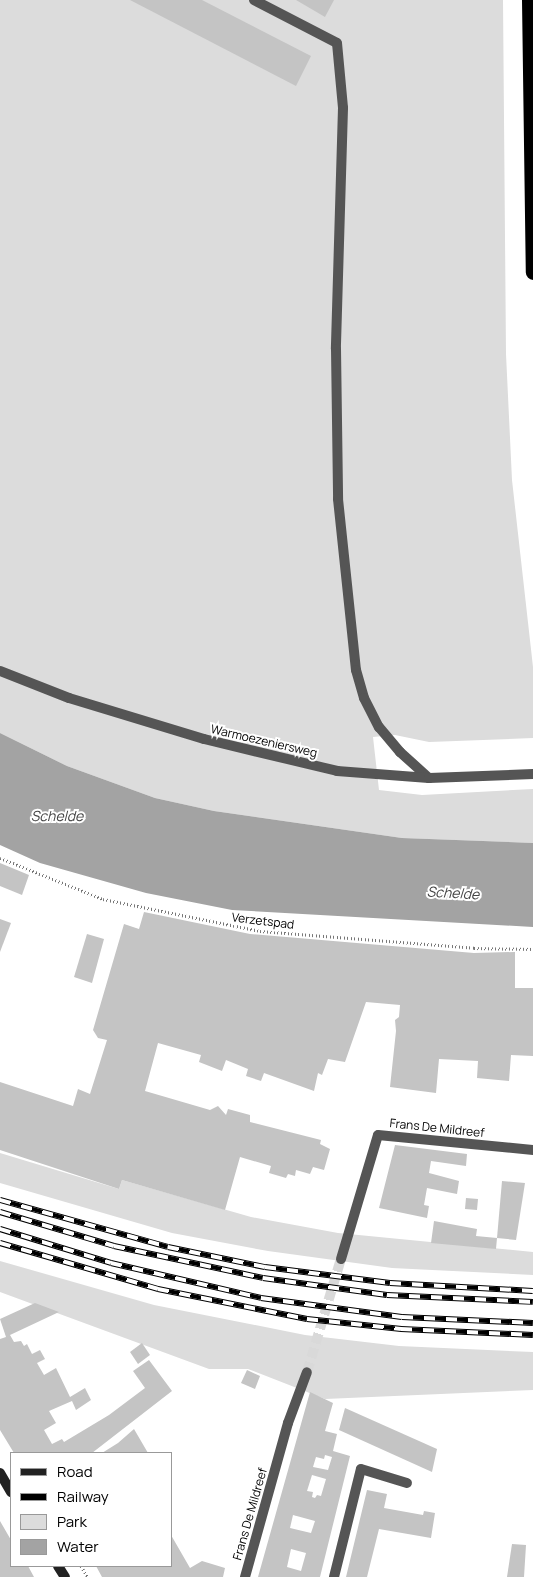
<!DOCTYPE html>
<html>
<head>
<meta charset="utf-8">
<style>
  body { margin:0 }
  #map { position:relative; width:533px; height:1577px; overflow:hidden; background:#fff; font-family:Manrope,sans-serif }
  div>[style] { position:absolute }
  .green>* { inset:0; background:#dcdcdc }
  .water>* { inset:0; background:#a3a3a3 }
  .building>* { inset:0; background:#c4c4c4 }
  .street-tunnel>* { height:10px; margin-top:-5px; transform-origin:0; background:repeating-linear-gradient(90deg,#d9d9d9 0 10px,transparent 0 15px) }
  .path>* { height:3px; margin-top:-1.5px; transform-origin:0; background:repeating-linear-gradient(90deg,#777 0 1px,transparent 0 3.5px) }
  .lane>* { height:10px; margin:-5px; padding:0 5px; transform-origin:5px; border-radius:5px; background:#555 }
  .street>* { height:10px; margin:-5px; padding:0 5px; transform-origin:5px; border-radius:5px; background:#555 }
  .secondary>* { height:10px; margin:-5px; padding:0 5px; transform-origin:5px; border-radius:5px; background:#222 }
  .highway>* { height:15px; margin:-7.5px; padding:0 7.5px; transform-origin:7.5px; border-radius:7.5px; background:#000 }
  .rail>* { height:5.5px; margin-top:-2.75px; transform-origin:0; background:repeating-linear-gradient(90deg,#fff 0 11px,#000 0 22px); box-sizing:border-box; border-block:1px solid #000 }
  span { translate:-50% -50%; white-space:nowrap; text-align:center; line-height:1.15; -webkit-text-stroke:4px #fff; paint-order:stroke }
  .street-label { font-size:12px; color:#000 }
  .water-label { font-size:14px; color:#444; font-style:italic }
  .legend { position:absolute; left:10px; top:1452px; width:162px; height:115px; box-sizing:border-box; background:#fff; border:1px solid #999; margin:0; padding:6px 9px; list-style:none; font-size:15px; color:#000 }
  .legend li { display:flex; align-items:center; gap:10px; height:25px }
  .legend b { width:25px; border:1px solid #999 }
</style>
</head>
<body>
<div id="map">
  <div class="green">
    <i style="clip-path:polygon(0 0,503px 0,506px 354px,512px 480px,533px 667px,533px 738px,429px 742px,395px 735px,373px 737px,379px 790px,422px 795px,533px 789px,533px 843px,402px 838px,214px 811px,155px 798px,67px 766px,0 733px)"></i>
    <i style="clip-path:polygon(0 1153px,119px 1189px,122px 1180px,251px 1217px,338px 1233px,533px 1252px,533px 1275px,392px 1268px,268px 1251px,172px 1233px,0 1183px)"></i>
    <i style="clip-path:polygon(0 1261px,154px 1305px,305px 1335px,399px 1346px,533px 1352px,533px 1390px,325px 1399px,248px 1369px,209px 1369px,0 1292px)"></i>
  </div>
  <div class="water">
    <i style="clip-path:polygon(0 733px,67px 766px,155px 798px,214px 811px,402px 838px,533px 843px,533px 927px,232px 910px,146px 893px,40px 863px,0 845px)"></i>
  </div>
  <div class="building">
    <i style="clip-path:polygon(130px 0,202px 0,311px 56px,296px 86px)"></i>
    <i style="clip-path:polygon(296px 0,334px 0,325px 17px)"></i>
    <i style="clip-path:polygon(0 863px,29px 875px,22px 895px,0 886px)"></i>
    <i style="clip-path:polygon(144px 912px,250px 934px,474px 953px,515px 952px,515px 988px,533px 988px,533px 1056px,511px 1055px,509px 1081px,477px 1078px,478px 1061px,439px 1059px,436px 1093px,390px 1087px,396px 1031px,395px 1020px,399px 1017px,400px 1005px,366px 1002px,345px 1062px,328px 1059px,322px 1075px,318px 1073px,314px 1091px,264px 1073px,261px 1081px,246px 1076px,248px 1069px,226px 1060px,222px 1071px,199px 1062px,201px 1055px,158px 1043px,145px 1091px,210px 1110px,218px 1106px,226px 1115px,228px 1109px,250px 1115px,250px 1122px,321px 1140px,320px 1144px,330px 1149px,324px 1170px,313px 1167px,310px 1174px,296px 1170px,295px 1176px,288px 1174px,286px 1178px,269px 1173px,271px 1166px,240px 1157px,225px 1210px,122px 1180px,119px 1189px,0 1150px,0 1082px,73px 1106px,78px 1089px,90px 1094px,107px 1040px,98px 1038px,93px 1030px,124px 924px,139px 929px)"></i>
    <i style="clip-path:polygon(0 919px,11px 923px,0 952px)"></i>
    <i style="clip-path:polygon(87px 934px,104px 939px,92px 983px,74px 977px)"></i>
    <i style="clip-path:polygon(395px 1145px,467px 1154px,466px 1166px,431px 1161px,429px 1173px,459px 1181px,457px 1194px,427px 1188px,424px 1205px,429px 1206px,427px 1218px,379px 1208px)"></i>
    <i style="clip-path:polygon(502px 1181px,525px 1183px,516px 1240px,497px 1238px)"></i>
    <i style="clip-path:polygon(466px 1198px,478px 1199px,477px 1210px,465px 1209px)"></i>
    <i style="clip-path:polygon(434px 1221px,477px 1229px,476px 1236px,497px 1238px,496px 1249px,431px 1243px)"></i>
    <i style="clip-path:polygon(35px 1303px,59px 1312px,10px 1335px,14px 1342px,21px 1341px,24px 1346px,27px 1344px,32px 1354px,40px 1350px,45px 1359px,37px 1363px,44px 1375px,56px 1368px,70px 1397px,85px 1388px,91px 1400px,76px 1410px,72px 1401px,49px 1411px,56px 1423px,44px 1430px,52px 1444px,62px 1439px,64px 1442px,109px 1415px,145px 1388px,133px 1371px,149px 1360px,172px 1391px,92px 1453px,14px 1453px,0 1430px,0 1339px,6px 1337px,0 1319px)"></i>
    <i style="clip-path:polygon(142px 1343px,150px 1355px,138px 1364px,130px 1352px)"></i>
    <i style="clip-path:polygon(247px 1370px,260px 1376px,255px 1389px,241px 1383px)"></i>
    <i style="clip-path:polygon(evenodd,310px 1392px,333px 1403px,325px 1431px,337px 1434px,333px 1451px,350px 1456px,320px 1577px,258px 1577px,310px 1392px,325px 1455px,332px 1457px,328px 1470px,313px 1467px,316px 1457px,324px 1459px,325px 1455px,310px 1392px,312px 1475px,326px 1479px,321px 1496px,317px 1495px,315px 1498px,312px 1497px,313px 1492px,307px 1491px,312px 1475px,310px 1392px,293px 1515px,315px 1521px,311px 1533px,290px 1528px,293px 1515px,310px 1392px,291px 1549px,306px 1553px,301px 1571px,287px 1567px,291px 1549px)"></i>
    <i style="clip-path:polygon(345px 1408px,437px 1449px,432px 1472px,339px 1430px)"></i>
    <i style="clip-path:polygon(134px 1429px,148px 1453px,102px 1453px,118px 1443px)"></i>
    <i style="clip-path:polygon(367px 1490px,387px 1494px,384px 1508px,423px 1515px,424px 1511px,435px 1513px,431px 1538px,379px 1529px,367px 1577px,346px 1577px)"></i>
    <i style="clip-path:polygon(0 1521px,11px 1540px,11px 1566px,28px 1566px,34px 1577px,0 1577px)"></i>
    <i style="clip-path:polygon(171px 1535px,190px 1568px,202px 1561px,225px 1568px,223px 1577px,102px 1577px,96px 1566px,171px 1566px)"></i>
    <i style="clip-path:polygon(512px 1544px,526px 1545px,524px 1577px,507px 1577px)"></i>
  </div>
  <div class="street-tunnel">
    <i style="left:307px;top:1372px;width:118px;rotate:-73.3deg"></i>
  </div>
  <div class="path">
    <i style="left:0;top:858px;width:111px;rotate:21.7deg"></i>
    <i style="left:103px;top:899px;width:160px;rotate:11.5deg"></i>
    <i style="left:260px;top:931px;width:215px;rotate:4.5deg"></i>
    <i style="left:474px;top:948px;width:59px;rotate:1deg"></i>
    <i style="left:81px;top:1566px;width:13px;rotate:58deg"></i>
  </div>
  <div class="lane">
    <i style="left:254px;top:0;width:93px;rotate:27.4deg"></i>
    <i style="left:337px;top:43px;width:65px;rotate:84.7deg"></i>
    <i style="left:343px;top:108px;width:241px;rotate:91.7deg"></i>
    <i style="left:336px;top:349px;width:150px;rotate:89.2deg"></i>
    <i style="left:338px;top:499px;width:172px;rotate:84deg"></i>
    <i style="left:356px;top:670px;width:29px;rotate:74deg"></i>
    <i style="left:364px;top:698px;width:33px;rotate:63deg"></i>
    <i style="left:379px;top:727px;width:33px;rotate:50deg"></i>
    <i style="left:400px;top:752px;width:39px;rotate:42deg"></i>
    <i style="left:334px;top:1577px;width:111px;rotate:-76deg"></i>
    <i style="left:361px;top:1469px;width:48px;rotate:16.9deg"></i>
  </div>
  <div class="street">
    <i style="left:0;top:671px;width:74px;rotate:21.4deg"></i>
    <i style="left:69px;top:698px;width:141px;rotate:16.9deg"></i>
    <i style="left:204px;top:739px;width:137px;rotate:13.5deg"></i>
    <i style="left:337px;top:771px;width:92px;rotate:4.4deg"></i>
    <i style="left:429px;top:778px;width:104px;rotate:-2.2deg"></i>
    <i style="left:341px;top:1259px;width:129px;rotate:-73.4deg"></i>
    <i style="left:378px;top:1135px;width:156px;rotate:5.5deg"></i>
    <i style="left:245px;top:1577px;width:160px;rotate:-74.4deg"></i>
    <i style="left:288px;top:1423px;width:54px;rotate:-69.6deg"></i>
  </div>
  <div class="secondary">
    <i style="left:0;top:1473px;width:22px;rotate:60deg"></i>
    <i style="left:58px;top:1566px;width:13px;rotate:58deg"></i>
  </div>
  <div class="highway">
    <i style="left:529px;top:0;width:272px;rotate:89.2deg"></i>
  </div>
  <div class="rail">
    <i style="left:0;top:1200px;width:174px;rotate:15.6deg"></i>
    <i style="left:168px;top:1247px;width:99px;rotate:11.7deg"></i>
    <i style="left:265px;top:1267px;width:126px;rotate:7.3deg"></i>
    <i style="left:390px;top:1283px;width:143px;rotate:3.2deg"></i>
    <i style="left:0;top:1212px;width:119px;rotate:16.6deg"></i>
    <i style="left:114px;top:1246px;width:152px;rotate:12.1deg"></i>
    <i style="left:263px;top:1278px;width:125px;rotate:7.8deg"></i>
    <i style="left:387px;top:1295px;width:146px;rotate:2.7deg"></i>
    <i style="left:0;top:1229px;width:116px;rotate:17deg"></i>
    <i style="left:111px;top:1263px;width:154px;rotate:13.1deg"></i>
    <i style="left:261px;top:1298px;width:142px;rotate:7.7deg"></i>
    <i style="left:402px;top:1317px;width:131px;rotate:2.6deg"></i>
    <i style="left:0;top:1243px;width:165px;rotate:16.2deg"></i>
    <i style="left:158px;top:1289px;width:152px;rotate:11.4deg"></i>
    <i style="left:307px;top:1319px;width:95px;rotate:6.1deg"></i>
    <i style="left:401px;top:1329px;width:132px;rotate:2.6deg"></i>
  </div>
  <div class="street-label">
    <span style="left:264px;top:741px;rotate:13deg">Warmoezeniersweg</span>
    <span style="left:263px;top:921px;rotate:7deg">Verzetspad</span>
    <span style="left:437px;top:1128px;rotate:6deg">Frans De Mildreef</span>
    <span style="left:250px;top:1514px;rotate:-74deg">Frans De Mildreef</span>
  </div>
  <div class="water-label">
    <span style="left:57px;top:816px">Schelde</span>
    <span style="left:453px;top:893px;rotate:3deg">Schelde</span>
  </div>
  <ul class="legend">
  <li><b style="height:6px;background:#222"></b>Road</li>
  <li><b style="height:6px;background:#000"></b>Railway</li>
  <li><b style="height:14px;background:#dcdcdc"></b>Park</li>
  <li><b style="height:14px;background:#a3a3a3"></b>Water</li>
  </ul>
</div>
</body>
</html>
